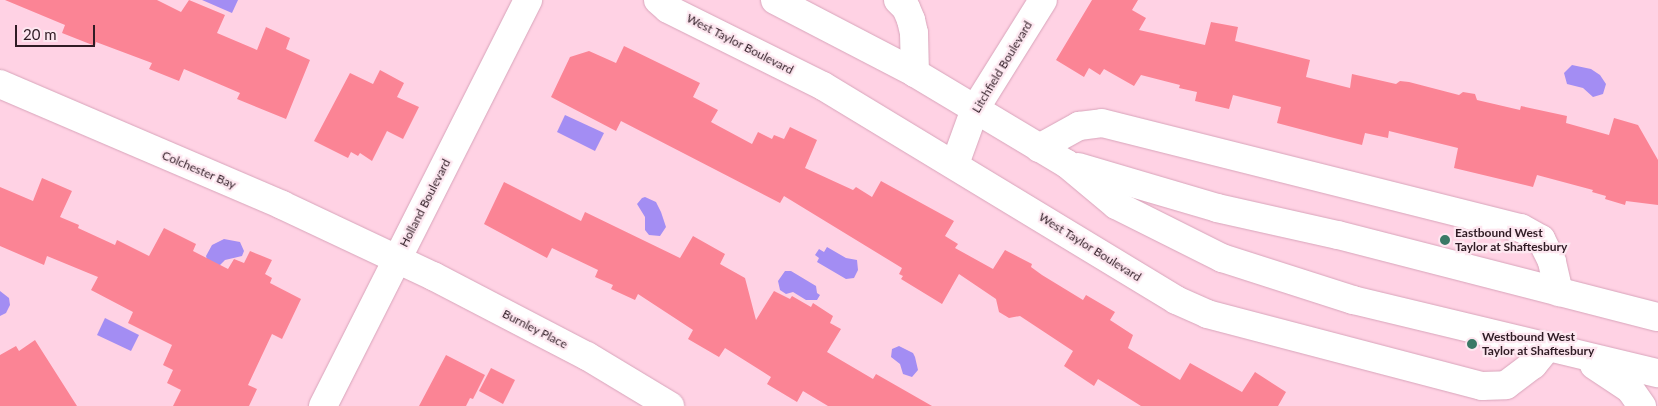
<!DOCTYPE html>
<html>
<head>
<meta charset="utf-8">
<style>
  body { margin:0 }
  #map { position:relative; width:1658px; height:406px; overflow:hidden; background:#ffd2e4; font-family:Lato,sans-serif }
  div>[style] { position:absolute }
  .water>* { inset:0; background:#a38df3 }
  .building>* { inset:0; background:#fb8495 }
  .roads { filter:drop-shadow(0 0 1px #d8a4ba) drop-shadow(0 0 1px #d8a4ba) }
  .street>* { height:28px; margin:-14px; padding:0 14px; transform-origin:14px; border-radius:14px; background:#fff }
  .secondary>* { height:28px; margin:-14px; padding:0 14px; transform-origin:14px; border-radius:14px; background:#fff }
  .dots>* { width:14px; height:14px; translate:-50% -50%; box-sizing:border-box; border:2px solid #fde7f0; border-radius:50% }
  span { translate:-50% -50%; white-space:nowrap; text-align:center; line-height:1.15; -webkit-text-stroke:4.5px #fde7f0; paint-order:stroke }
  .street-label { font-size:12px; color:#301c25 }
  .poi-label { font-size:12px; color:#301c25; font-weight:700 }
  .left { translate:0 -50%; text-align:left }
  .scale { position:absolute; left:15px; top:25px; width:80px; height:22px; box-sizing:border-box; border:2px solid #301c25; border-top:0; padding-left:6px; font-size:15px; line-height:18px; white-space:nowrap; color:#301c25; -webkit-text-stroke:4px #fde7f0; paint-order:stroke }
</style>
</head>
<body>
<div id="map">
  <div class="water">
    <i style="clip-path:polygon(202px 0,238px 0,232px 13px)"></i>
    <i style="clip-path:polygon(1572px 65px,1591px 69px,1600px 75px,1606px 84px,1603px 94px,1593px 97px,1583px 88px,1567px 84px,1564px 73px)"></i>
    <i style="clip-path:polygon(565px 115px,604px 133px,595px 151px,557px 132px)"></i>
    <i style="clip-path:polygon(645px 197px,656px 202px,661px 212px,666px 227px,660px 236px,649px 235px,645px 230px,645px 217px,637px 204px,642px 198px)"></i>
    <i style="clip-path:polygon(224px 239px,240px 242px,244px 251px,242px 256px,225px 260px,219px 266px,207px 260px,206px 256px,212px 245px)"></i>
    <i style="clip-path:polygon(827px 247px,846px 258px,857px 260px,858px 270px,854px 278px,846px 279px,817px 262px,819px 258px,815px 255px,819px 249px,824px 252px)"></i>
    <i style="clip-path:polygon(785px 271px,791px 271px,816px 286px,817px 293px,820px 295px,817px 300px,806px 300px,793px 292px,786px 294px,780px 290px,778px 281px)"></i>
    <i style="clip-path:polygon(0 291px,9px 298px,10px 305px,6px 313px,0 316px)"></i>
    <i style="clip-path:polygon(105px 318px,139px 335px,131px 351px,97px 335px)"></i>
    <i style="clip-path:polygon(899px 346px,913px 353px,915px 357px,918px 370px,912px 377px,903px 374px,900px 364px,891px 357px,892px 349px)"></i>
  </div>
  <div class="building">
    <i style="clip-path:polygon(5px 0,157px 0,181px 12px,189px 0,225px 15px,217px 33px,257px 50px,266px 27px,290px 38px,286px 49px,310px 60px,286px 119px,237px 99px,240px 93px,184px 69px,179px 81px,149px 69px,152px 63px,96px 42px,95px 46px,62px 33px,65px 25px)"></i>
    <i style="clip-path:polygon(1092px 0,1138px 0,1132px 10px,1146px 18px,1139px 30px,1205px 45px,1211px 22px,1238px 27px,1235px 41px,1310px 60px,1306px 77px,1350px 88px,1352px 74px,1396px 84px,1400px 81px,1409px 82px,1459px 95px,1463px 92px,1475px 94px,1477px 100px,1520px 110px,1521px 106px,1567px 116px,1566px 123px,1609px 135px,1614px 118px,1638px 125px,1658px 160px,1658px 205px,1626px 201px,1625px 205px,1605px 199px,1606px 196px,1592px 192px,1593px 190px,1537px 175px,1533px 187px,1454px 168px,1458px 148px,1389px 131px,1388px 138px,1365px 133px,1362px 145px,1330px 137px,1277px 123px,1281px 107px,1233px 95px,1229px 109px,1195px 101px,1197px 92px,1179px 88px,1180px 85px,1141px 75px,1134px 86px,1104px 69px,1100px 75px,1089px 68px,1084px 77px,1056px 60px)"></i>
    <i style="clip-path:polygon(624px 46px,700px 83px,693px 97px,718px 110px,711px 122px,752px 144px,758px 132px,772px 139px,774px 135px,784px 139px,790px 127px,817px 140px,805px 168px,853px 190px,856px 187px,872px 197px,881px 181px,954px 221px,945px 236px,958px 244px,955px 248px,993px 269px,1005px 250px,1032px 264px,1031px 267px,1042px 275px,1083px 300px,1086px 295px,1115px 312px,1110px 320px,1133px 335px,1128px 348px,1180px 380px,1190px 363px,1242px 392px,1255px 372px,1286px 392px,1278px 406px,1141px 406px,1098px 379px,1094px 386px,1064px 366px,1073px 351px,1020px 316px,1009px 318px,999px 312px,996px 299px,959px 274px,942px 304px,901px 279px,903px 276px,899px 274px,902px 268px,784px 196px,780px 203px,621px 121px,616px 131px,551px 97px,570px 57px,589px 51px,616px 63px)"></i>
    <i style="clip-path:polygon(380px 70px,404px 83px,397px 97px,419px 107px,403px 139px,387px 131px,372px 161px,360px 153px,358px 156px,351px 152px,348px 158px,314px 141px,350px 73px,373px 84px)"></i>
    <i style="clip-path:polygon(42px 178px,72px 191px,60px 217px,79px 225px,78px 228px,115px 245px,117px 240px,149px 256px,164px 228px,196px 244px,193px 251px,228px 269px,234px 259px,244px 263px,250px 251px,272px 260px,265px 274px,272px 278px,270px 283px,301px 299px,282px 339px,272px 334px,248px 385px,257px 389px,249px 406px,173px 406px,181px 390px,167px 383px,173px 370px,163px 365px,172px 345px,128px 323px,133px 312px,91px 290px,98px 277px,47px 256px,44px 265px,0 246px,0 187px,33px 201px)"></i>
    <i style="clip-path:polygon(504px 182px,581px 221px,585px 212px,680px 258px,693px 236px,725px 254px,720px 264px,745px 278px,756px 320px,774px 291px,790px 299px,792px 296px,811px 307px,813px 303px,833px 316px,830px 323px,841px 329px,827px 352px,873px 379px,876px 374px,932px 406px,828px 406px,803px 391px,797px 402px,767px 384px,771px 377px,725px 348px,719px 357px,688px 339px,693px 330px,638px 294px,635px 300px,611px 289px,613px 285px,595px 277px,598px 270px,552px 248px,547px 258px,484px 224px)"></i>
    <i style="clip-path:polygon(35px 340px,77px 406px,0 406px,0 355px,16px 346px,19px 351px)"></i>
    <i style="clip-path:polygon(446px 355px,485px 375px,473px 399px,470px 398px,466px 406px,419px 406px)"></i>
    <i style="clip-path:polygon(491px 368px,515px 380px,503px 404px,479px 391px)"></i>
  </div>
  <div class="roads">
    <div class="street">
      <i style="left:658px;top:0;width:13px;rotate:42deg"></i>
      <i style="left:668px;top:9px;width:173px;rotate:26.4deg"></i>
      <i style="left:823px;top:86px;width:413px;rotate:31.2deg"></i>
      <i style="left:1176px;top:300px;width:34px;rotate:24deg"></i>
      <i style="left:1207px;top:314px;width:284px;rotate:14.7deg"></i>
      <i style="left:1482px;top:386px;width:24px;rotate:-2deg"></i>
      <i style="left:1506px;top:385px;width:34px;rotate:-37deg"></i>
      <i style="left:1533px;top:365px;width:22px;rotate:-51deg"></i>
      <i style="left:898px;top:0;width:11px;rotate:45deg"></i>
      <i style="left:906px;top:8px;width:13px;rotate:67deg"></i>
      <i style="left:911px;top:20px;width:13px;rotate:77deg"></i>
      <i style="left:914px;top:33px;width:40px;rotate:88.6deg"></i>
      <i style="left:0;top:84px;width:307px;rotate:23.2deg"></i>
      <i style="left:282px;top:205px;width:167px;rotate:25.2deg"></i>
      <i style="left:433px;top:276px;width:174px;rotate:27.5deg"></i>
      <i style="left:587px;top:356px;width:97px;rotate:31.1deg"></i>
      <i style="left:1039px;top:148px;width:46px;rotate:-28.8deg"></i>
      <i style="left:1079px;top:126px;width:23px;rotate:-7deg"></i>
      <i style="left:1102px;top:123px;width:432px;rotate:14.1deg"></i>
      <i style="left:1521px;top:228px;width:23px;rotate:29deg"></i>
      <i style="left:1541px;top:239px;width:25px;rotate:64deg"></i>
      <i style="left:1552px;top:262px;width:31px;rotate:77deg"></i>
      <i style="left:955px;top:164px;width:59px;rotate:-70deg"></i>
      <i style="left:975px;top:109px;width:128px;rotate:-58deg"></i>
      <i style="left:323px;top:406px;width:455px;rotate:-63.2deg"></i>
    </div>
    <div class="secondary">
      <i style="left:775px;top:0;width:158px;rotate:27.5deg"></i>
      <i style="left:915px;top:73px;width:177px;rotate:30.9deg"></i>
      <i style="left:1067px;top:164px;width:64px;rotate:39.9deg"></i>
      <i style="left:1116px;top:205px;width:119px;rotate:26.6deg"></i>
      <i style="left:1222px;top:258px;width:138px;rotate:17.8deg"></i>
      <i style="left:1353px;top:300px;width:314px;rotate:13.5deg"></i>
      <i style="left:1078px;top:167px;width:145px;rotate:16.4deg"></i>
      <i style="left:1217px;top:208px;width:124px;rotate:12.6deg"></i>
      <i style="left:1338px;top:235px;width:330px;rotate:14.4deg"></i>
      <i style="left:1594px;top:365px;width:43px;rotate:33.7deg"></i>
      <i style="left:1630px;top:389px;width:21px;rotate:55deg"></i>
    </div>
  </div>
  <div class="dots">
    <i style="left:1445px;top:240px;background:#3a7966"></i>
    <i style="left:1472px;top:344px;background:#3a7966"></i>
  </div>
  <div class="street-label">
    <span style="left:740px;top:44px;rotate:27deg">West Taylor Boulevard</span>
    <span style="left:1002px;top:67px;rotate:-59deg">Litchfield Boulevard</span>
    <span style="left:199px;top:170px;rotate:23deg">Colchester Bay</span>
    <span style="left:425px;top:203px;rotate:-63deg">Holland Boulevard</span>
    <span style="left:1090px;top:247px;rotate:32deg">West Taylor Boulevard</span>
    <span style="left:535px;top:329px;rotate:27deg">Burnley Place</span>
  </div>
  <div class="poi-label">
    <span class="left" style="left:1455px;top:240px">Eastbound West<br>Taylor at Shaftesbury</span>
    <span class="left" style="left:1482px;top:344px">Westbound West<br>Taylor at Shaftesbury</span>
  </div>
  <div class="scale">20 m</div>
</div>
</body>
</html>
